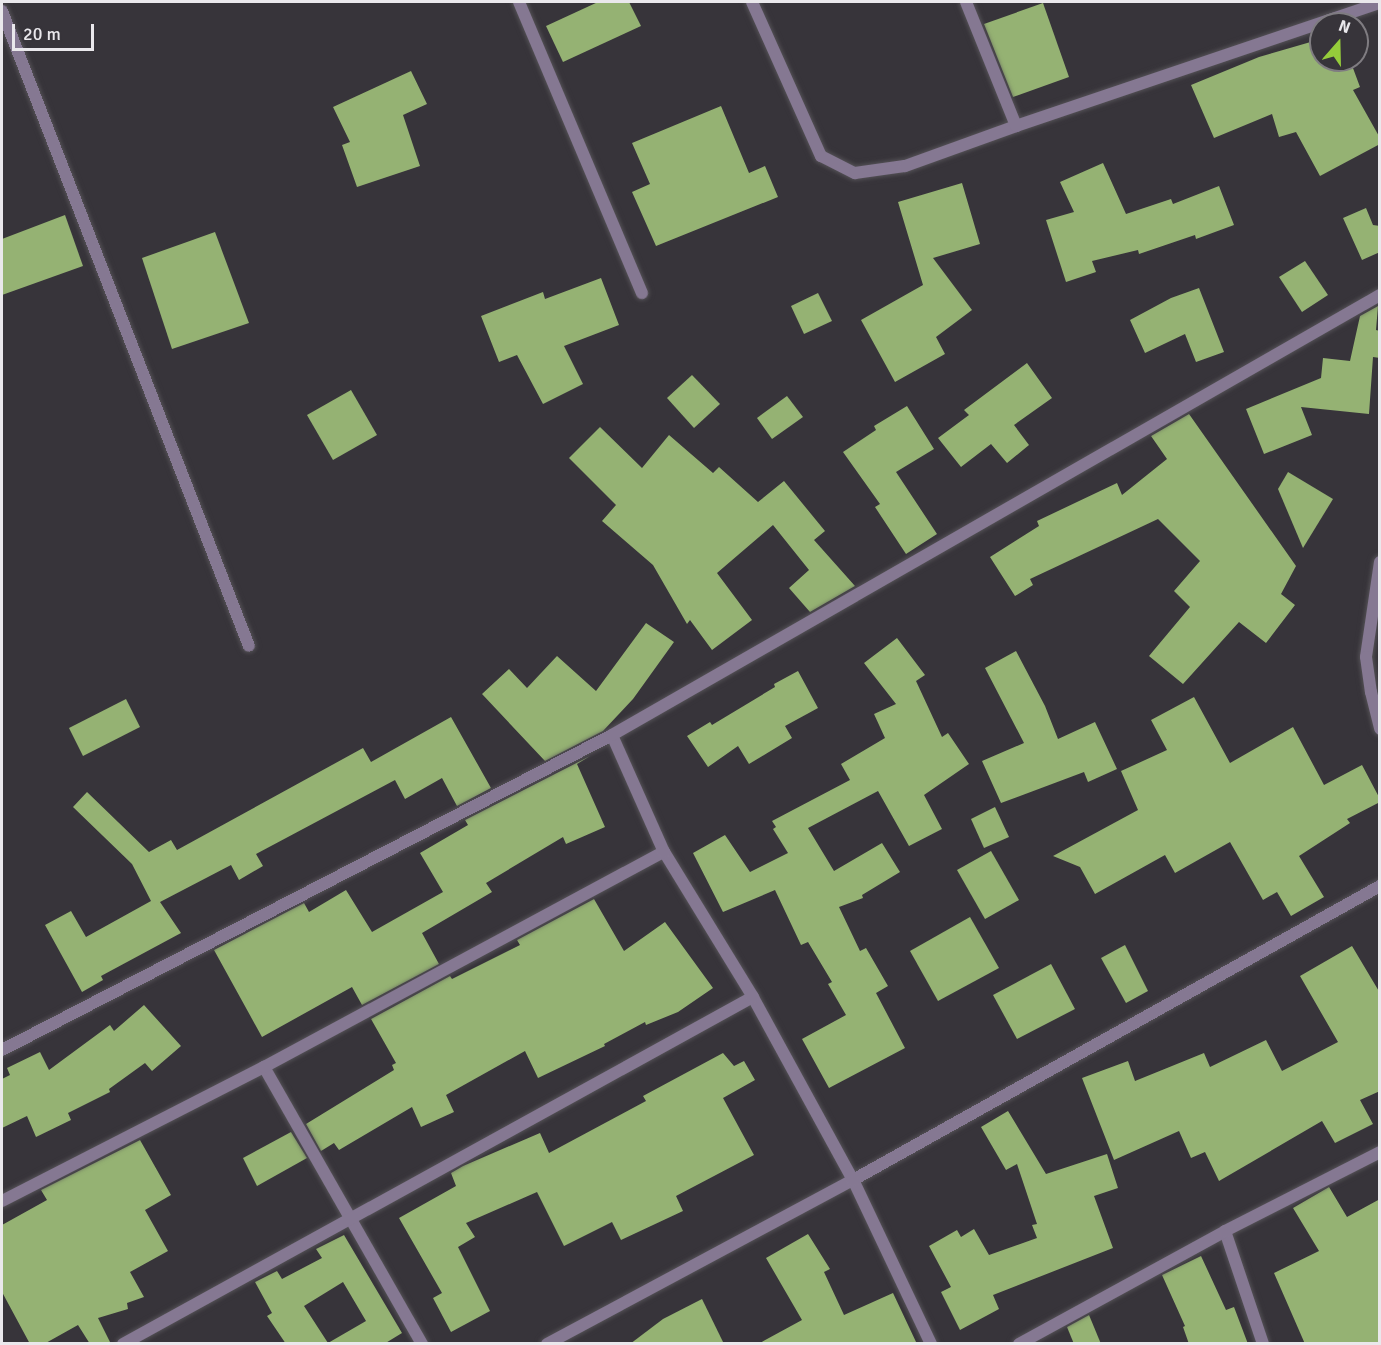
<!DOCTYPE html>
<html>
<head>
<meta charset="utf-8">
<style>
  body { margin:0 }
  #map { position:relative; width:1381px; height:1345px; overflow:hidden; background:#37343a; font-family:Signika,sans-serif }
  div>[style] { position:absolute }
  .building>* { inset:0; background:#95b273 }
  .roads { filter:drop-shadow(0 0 2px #545156) drop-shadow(0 0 2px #545156) }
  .minor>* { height:12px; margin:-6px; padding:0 6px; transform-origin:6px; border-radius:6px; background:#857892 }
  .tertiary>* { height:12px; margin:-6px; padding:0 6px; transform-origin:6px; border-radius:6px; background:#857892 }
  span { translate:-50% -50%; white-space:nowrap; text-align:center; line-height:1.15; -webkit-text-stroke:6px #37343a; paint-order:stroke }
  .frame { position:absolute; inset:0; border:3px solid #eae8ec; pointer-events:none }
  .north { position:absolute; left:1309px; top:12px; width:60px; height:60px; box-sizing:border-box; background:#37343a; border:2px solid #7f7c81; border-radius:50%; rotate:20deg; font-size:16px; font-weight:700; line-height:24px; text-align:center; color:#eae8ec }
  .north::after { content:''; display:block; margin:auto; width:21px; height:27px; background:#95cc3b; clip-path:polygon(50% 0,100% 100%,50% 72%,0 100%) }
  .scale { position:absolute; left:12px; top:24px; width:82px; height:27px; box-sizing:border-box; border:3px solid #eae8ec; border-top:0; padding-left:8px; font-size:18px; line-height:21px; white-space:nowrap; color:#eae8ec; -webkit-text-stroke:4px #37343a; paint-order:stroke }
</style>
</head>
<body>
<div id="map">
  <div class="building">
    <i style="clip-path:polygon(598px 2px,629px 2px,641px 26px,563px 62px,546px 26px)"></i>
    <i style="clip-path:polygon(1043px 3px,1069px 77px,1013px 97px,984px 24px)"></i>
    <i style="clip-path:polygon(1321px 39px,1321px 60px,1350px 60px,1360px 87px,1353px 90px,1380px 138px,1380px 144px,1320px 176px,1296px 132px,1279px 137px,1272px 114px,1214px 138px,1191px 85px,1259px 57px)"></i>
    <i style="clip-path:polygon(411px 71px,427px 104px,403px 115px,420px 166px,357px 187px,342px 145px,350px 142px,333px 107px)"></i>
    <i style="clip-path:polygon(721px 106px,749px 173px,765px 166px,778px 197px,656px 246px,632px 192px,650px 184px,632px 143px)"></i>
    <i style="clip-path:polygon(1103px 163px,1126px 214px,1171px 199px,1173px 204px,1219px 186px,1234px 225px,1196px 239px,1195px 235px,1139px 254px,1138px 250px,1092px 261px,1096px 272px,1066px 282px,1046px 220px,1074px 212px,1060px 182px)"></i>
    <i style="clip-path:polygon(962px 183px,980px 244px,933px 258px,972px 310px,936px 337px,945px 354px,895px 382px,861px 320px,923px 285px,898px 202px)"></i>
    <i style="clip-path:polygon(1366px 208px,1373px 225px,1380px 226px,1380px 252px,1362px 260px,1343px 218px)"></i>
    <i style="clip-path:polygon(65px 215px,83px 266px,2px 295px,2px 239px)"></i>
    <i style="clip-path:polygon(215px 232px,249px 323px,172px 349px,142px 258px)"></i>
    <i style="clip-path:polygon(1305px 261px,1328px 295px,1302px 312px,1279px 277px)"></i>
    <i style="clip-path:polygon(601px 278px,619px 325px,564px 346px,583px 384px,543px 404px,517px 355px,499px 362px,481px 316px,543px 292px,545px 299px)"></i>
    <i style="clip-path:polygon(1199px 288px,1224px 352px,1196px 362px,1185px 334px,1145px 353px,1130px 320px,1171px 298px)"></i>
    <i style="clip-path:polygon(818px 293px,832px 321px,804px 334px,791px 306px)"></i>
    <i style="clip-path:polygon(1378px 306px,1376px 330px,1380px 331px,1380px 358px,1373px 357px,1369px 414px,1301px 407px,1312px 435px,1264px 454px,1246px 409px,1321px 378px,1323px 358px,1350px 361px,1360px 316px)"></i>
    <i style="clip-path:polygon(1027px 363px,1052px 398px,1014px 425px,1029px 445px,1007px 463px,991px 444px,961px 467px,938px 438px,969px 415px,964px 410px)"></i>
    <i style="clip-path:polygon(692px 375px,720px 404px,694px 428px,667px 398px)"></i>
    <i style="clip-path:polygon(351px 390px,377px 435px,333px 460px,307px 415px)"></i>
    <i style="clip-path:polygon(787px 396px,803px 417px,772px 439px,757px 418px)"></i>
    <i style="clip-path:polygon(907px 406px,934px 449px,896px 472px,937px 534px,906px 554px,875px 507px,880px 504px,843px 452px,876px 430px,874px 426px)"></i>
    <i style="clip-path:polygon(1189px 414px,1296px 566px,1281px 594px,1295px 605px,1266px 643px,1239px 622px,1183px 684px,1149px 656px,1190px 607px,1174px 591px,1200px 561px,1158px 519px,1030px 579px,1033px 585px,1015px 596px,990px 557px,1039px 526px,1037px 521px,1117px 483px,1122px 495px,1167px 459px,1151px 436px)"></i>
    <i style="clip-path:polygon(600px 427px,642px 468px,669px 435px,713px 473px,719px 467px,758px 502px,784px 481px,825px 531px,814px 540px,855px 586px,810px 612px,789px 588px,809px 570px,773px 525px,717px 573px,752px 620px,712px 650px,690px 620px,687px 624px,653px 565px,602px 521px,616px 505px,569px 458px)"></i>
    <i style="clip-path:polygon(1288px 472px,1333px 499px,1303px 548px,1278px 489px)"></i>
    <i style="clip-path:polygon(646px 623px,674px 642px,633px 699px,603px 731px,545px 761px,482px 694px,509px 669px,527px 688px,557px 656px,596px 691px)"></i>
    <i style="clip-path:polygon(897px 638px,925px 675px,916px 681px,942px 737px,948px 733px,969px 764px,924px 795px,942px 829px,909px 846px,878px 791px,808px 828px,834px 871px,882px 843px,900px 872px,862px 895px,863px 898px,839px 907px,860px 951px,866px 948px,888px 986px,876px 993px,905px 1048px,829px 1088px,802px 1039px,846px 1015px,828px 984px,832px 982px,808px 942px,801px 945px,775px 890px,723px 912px,693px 853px,725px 835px,750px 872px,788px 853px,773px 829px,776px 827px,772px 821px,850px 780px,841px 764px,885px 738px,874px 714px,896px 704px,864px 663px)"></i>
    <i style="clip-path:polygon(1016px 651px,1045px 706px,1058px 739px,1095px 722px,1117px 769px,1088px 782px,1084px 772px,1001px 803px,982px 761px,1024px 743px,985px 668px)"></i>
    <i style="clip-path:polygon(798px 671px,818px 708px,785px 726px,792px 738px,749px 764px,738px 746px,708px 767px,687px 736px,710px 722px,712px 725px,775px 687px,774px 684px)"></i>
    <i style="clip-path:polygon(1194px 697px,1230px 763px,1293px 727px,1324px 785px,1362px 765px,1380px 799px,1380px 802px,1347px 819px,1350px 823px,1299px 856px,1324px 897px,1291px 916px,1277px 892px,1263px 900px,1230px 842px,1175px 873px,1165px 855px,1095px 894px,1080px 867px,1053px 856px,1138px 810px,1121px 771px,1167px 750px,1151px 720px)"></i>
    <i style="clip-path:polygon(126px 699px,140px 727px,83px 756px,69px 728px)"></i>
    <i style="clip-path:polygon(451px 717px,491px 788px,457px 806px,442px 778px,405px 799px,395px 780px,256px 854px,263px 866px,239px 880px,231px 865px,160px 902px,181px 933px,101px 976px,103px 980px,82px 992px,45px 925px,71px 911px,86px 937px,151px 901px,132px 864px,73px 807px,87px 792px,149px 852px,171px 840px,177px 850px,363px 748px,371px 762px)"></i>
    <i style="clip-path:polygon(590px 756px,577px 764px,605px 827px,566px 844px,563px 837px,486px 883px,492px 892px,422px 933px,439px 964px,362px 1005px,352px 987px,262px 1037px,214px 950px,304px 903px,309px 912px,346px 890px,372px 932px,443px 892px,420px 853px,468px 825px,465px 820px)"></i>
    <i style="clip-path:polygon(995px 807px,1009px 837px,984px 848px,971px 819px)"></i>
    <i style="clip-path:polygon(991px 851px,1019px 900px,985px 919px,957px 870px)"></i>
    <i style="clip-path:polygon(594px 899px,624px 951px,665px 922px,713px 988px,678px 1012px,646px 1025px,645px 1022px,604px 1044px,605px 1046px,538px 1078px,525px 1051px,446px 1095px,454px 1112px,421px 1127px,412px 1107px,339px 1150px,334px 1143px,321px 1151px,306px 1124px,394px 1070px,392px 1065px,396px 1063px,371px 1019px,450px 976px,452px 979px,520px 945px,517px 940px)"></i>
    <i style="clip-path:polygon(970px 917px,999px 968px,938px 1001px,910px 951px)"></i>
    <i style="clip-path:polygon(1125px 945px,1148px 991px,1126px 1003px,1101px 958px)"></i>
    <i style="clip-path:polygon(1352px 946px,1380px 993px,1380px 1091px,1360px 1100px,1373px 1124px,1335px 1143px,1322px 1121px,1219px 1181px,1205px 1152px,1191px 1158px,1179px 1131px,1114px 1160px,1082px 1078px,1128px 1061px,1135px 1081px,1204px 1053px,1210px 1067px,1266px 1040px,1282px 1071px,1338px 1042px,1300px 976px)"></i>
    <i style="clip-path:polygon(1051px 964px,1075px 1009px,1017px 1039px,993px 995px)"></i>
    <i style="clip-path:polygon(144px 1005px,181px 1046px,152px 1071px,145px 1063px,109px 1089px,110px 1092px,68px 1113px,71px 1120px,36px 1137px,27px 1116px,2px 1128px,2px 1079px,10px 1075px,7px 1068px,40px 1052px,49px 1070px,110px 1025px,114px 1031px)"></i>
    <i style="clip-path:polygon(723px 1053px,734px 1066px,744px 1061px,755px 1080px,723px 1098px,754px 1155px,676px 1196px,683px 1211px,621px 1240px,612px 1222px,564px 1246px,537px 1192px,466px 1223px,475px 1237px,458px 1247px,490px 1311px,451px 1332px,433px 1298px,442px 1293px,399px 1218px,456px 1186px,451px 1173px,463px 1166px,540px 1133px,549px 1153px,646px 1101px,643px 1096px)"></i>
    <i style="clip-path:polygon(1008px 1111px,1046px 1174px,1107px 1154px,1118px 1188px,1094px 1196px,1113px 1248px,993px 1295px,999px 1309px,960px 1330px,941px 1292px,951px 1287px,929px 1246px,957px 1230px,961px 1237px,974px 1229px,989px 1255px,1037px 1238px,1032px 1225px,1037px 1224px,1017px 1164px,1006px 1170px,981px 1127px)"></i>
    <i style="clip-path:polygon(291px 1132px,307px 1158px,257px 1186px,243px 1158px)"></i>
    <i style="clip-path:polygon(140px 1140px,171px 1195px,145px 1210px,168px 1251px,130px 1272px,144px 1297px,127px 1303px,128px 1309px,98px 1318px,111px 1344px,90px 1344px,78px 1325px,44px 1344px,30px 1344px,2px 1292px,2px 1225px,47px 1200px,41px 1190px)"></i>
    <i style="clip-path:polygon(1329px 1187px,1347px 1217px,1380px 1199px,1380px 1344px,1305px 1344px,1274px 1273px,1319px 1251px,1293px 1208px)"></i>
    <i style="clip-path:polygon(808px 1234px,830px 1269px,824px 1272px,844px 1315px,893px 1293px,917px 1344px,758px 1344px,802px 1320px,766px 1258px)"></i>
    <i style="clip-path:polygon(evenodd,344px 1235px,402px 1333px,384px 1344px,286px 1344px,267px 1316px,272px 1313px,255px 1282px,277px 1271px,282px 1279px,322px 1258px,316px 1249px,344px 1235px,343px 1282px,366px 1321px,328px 1343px,304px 1306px,343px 1282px)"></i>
    <i style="clip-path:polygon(1201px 1256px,1226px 1310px,1234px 1307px,1248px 1344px,1189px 1344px,1183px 1327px,1185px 1326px,1162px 1275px)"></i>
    <i style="clip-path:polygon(702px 1299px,724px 1344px,630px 1344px,663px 1319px)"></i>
    <i style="clip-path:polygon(1089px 1315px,1101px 1344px,1074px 1344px,1067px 1327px)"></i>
  </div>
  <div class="roads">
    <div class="minor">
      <i style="left:519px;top:2px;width:316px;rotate:67.1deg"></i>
      <i style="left:752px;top:2px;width:169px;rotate:65.9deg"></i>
      <i style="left:821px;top:156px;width:38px;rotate:27deg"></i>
      <i style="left:855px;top:173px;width:50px;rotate:-8deg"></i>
      <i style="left:905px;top:166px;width:118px;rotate:-19.8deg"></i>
      <i style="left:1016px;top:126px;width:384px;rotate:-18.7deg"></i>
      <i style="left:966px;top:2px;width:134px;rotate:68deg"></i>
      <i style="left:2px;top:11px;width:681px;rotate:68.75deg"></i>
      <i style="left:2px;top:1050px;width:687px;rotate:-27.31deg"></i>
      <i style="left:264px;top:1067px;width:319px;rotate:60.3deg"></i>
      <i style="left:2px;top:1201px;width:294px;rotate:-27.1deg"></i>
      <i style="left:264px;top:1067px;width:454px;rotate:-28.3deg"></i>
      <i style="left:1225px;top:1231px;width:119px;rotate:71.4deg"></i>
      <i style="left:123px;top:1344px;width:719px;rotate:-28.85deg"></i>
      <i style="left:547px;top:1344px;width:347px;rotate:-28.2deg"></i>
      <i style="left:853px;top:1180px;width:603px;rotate:-29.16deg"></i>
      <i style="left:931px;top:1344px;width:182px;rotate:-115.4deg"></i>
      <i style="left:853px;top:1180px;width:209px;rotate:-118.7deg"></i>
      <i style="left:753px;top:997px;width:170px;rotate:-121.5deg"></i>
      <i style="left:664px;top:852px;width:128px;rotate:-114deg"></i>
      <i style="left:612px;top:735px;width:885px;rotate:-29.81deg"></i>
      <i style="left:1019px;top:1344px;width:235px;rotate:-28.7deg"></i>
      <i style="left:1225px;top:1231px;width:174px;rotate:-27deg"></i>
    </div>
    <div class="tertiary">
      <i style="left:1380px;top:562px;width:96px;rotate:98.4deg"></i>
      <i style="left:1366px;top:657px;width:35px;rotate:82deg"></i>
      <i style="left:1371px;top:692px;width:38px;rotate:76deg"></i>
    </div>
  </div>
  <div class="frame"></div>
  <div class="north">N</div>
  <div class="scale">20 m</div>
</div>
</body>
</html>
